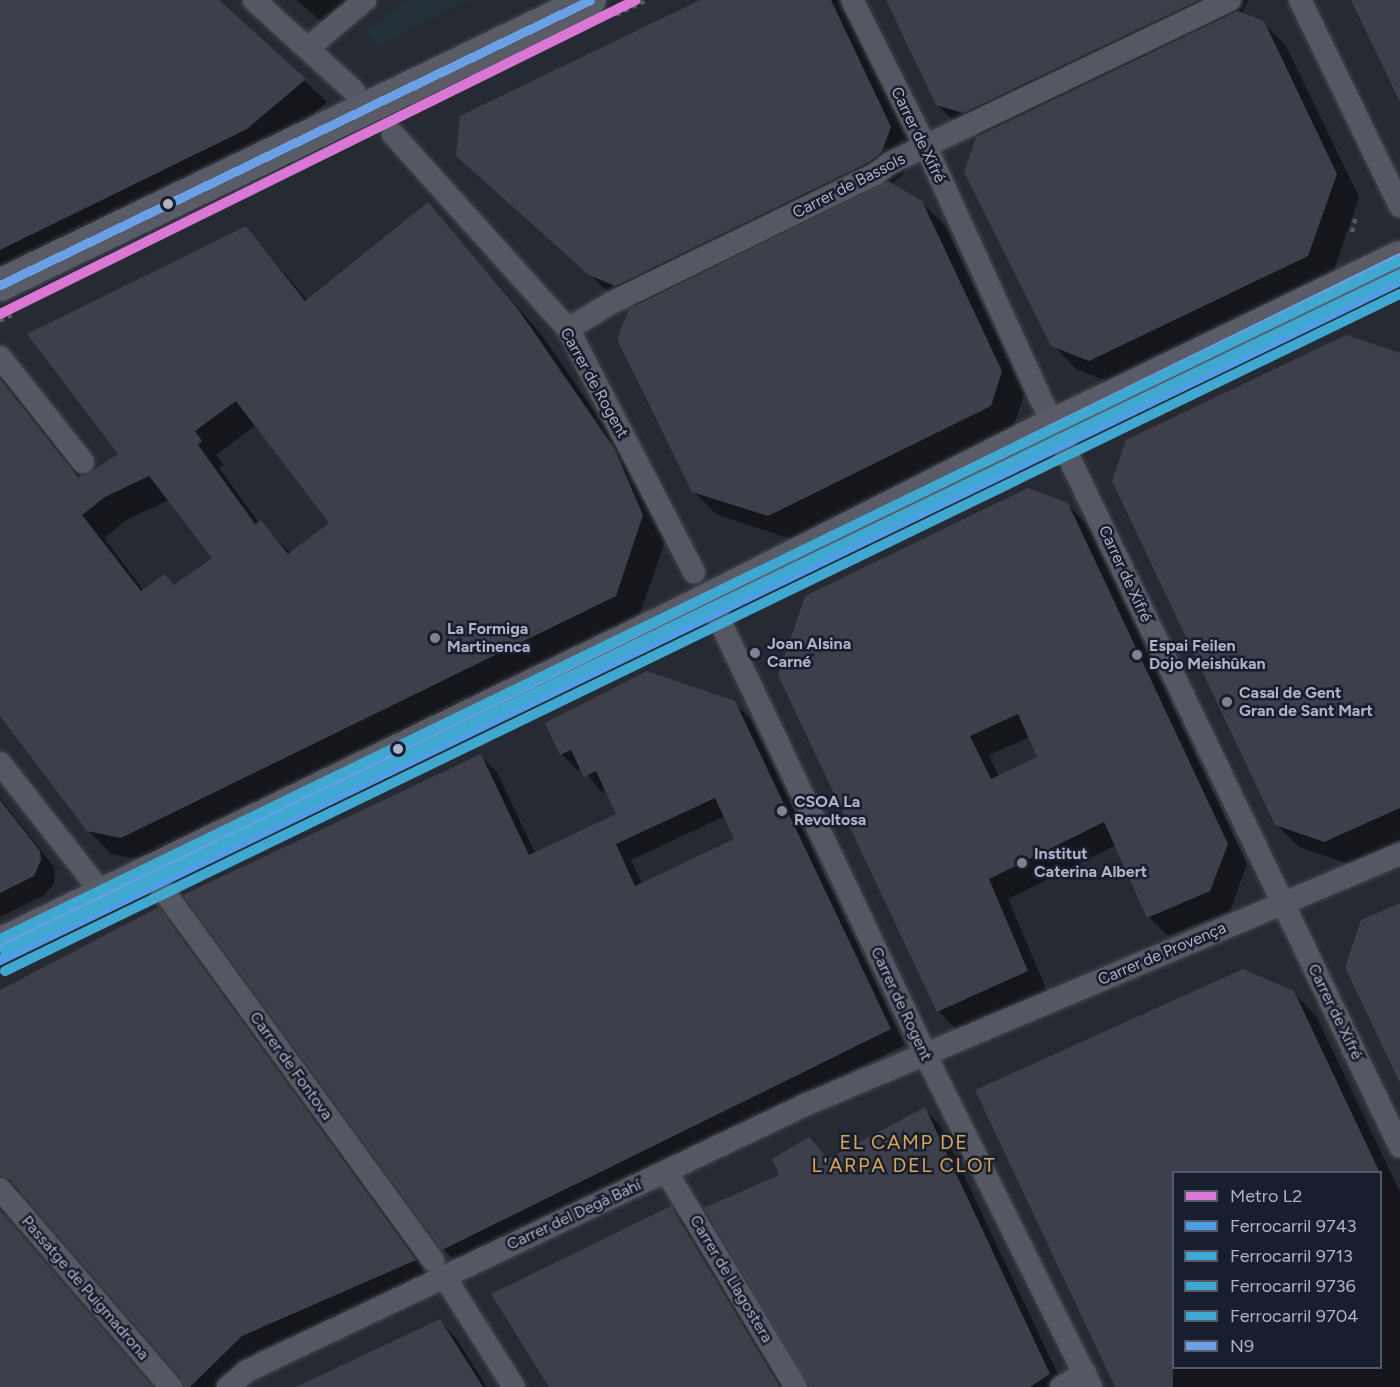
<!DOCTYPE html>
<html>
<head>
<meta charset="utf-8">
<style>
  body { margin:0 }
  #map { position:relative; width:1400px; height:1387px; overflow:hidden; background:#262a33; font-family:Figtree,sans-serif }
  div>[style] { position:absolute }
  .green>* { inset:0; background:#233239 }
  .shadow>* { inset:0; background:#0007 }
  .building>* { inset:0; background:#3d404a }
  .path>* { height:4px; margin-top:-2px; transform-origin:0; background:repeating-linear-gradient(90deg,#575b64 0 4.5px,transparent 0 9px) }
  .roads { filter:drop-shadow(0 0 2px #44464e) drop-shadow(0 0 2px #44464e) }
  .street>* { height:22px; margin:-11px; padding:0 11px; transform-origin:11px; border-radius:11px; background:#555862 }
  .secondary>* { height:32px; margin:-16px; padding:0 16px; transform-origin:16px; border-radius:16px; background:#595c67 }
  .bus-1>* { height:9px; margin:-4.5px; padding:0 4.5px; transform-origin:4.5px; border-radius:4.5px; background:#6ca0e6 }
  .rail-1>* { height:10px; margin:-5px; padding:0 5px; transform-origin:5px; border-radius:5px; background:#4d9ee5 }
  .rail-2>* { height:10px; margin:-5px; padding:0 5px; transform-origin:5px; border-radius:5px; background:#40a8d0 }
  .rail-3>* { height:10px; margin:-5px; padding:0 5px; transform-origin:5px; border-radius:5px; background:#40a8d0 }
  .rail-4>* { height:10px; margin:-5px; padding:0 5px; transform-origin:5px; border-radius:5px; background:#40a8d0 }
  .metro-1>* { height:10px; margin:-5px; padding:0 5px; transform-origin:5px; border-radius:5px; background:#da76d4 }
  .dots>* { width:16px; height:16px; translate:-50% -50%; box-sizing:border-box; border:3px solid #191e2e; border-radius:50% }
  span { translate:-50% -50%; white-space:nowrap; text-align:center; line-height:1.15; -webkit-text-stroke:5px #191e2e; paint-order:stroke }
  .street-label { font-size:16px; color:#aeb3c6 }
  .poi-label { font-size:16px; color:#aeb3c6; font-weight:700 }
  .left { translate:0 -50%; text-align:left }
  .quarter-label { font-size:20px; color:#d8a457; letter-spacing:1.5px }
  .legend { position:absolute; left:1172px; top:1171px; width:210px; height:198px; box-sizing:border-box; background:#191e2e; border:2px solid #555a6b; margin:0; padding:8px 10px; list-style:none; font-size:18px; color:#aeb3c6 }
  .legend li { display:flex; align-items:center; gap:12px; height:30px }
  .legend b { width:30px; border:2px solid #555a6b }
</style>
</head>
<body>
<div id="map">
  <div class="green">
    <i style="clip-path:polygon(407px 0,469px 0,377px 47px,366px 31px)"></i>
  </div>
  <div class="shadow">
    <i style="clip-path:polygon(0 0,217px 0,327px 102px,269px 151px,0 283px)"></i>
    <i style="clip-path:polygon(297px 0,364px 0,329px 29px)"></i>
    <i style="clip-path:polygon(703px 0,841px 0,912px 150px,904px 174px,890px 184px,921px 202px,945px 225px,1024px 394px,1013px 429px,791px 539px,716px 514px,693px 491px,637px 307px,613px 296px,458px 156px)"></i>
    <i style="clip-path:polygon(888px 0,1248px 0,1242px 14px,1263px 22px,1286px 46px,1359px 197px,1331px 279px,1112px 383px,1076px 369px,1053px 345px,984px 135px,960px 128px,937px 104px)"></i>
    <i style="clip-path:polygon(evenodd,428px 204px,541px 334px,637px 473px,666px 539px,638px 619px,144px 860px,111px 854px,88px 830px,0 713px,0 371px,81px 478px,92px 474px,120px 454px,246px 228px,308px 301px,428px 204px,256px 425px,331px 523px,291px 553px,259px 523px,219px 468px,224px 465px,216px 455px,256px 425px,428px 204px,169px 500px,214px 558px,176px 586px,165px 576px,144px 591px,104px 538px,128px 519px,169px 500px)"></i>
    <i style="clip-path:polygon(1400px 355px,1400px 840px,1348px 864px,1299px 847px,1276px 824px)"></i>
    <i style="clip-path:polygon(evenodd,1067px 504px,1087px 524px,1247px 864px,1230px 911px,1168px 936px,1149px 917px,1116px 845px,1008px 899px,1047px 991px,957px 1030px,938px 1011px,779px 675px,1067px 504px,1030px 737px,1039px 758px,999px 777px,989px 755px,1030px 737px)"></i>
    <i style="clip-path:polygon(evenodd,734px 703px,751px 719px,905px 1045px,459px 1264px,443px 1249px,481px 756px,497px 772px,535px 853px,618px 814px,606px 790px,601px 792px,582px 768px,577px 770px,561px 754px,547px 724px,734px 703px,725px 816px,736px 840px,642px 884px,631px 860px,725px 816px)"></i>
    <i style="clip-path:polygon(0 798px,55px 868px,54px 884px,43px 896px,0 917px)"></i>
    <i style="clip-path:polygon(158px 909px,174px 925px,430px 1276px,257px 1351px,221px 1387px,185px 1387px,183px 1377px,24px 1194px,15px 1191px,2px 1208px,5px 1215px,153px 1387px,0 1387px,0 991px)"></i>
    <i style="clip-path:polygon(evenodd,1293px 992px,1316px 1016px,1400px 1192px,1400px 1387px,1117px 1387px,977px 1090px,1293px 992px,1174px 1172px,1380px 1172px,1380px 1368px,1174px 1368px,1174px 1172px)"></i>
    <i style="clip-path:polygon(924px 1109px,940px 1125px,1064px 1387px,809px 1387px,781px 1176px,809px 1139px,829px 1160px)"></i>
    <i style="clip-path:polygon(671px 1208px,686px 1224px,785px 1387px,551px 1387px)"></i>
    <i style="clip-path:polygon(440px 1321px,455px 1337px,487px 1387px,302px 1387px)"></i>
  </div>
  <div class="building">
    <i style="clip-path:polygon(0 0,219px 0,306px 79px,247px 129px,0 250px)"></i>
    <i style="clip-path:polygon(700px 0,831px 0,891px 127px,882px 152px,869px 162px,615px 286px,589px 275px,456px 156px,460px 116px)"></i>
    <i style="clip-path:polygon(886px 0,1199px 0,963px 113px,936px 105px)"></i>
    <i style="clip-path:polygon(1351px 0,1400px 0,1400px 102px)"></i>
    <i style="clip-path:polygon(1238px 11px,1264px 21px,1337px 174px,1308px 256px,1089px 361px,1051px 346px,964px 172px,976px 137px)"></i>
    <i style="clip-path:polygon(888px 181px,922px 201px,1002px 371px,991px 406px,768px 516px,692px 492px,617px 339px,629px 309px)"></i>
    <i style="clip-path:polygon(evenodd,428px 202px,518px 309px,614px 448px,643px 515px,616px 596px,121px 838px,87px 831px,0 716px,0 379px,78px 477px,86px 475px,118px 454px,27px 334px,246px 226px,305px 301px,428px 202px,236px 401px,329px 523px,288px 554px,261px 520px,255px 524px,198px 445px,202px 441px,195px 431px,236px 401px,428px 202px,149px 476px,212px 558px,174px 585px,165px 574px,141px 591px,82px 515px,105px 497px,149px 476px)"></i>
    <i style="clip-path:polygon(1346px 335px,1400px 353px,1400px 808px,1324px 842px,1275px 825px,1112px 481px,1126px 440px)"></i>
    <i style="clip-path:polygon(evenodd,1028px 488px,1068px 503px,1228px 844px,1210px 891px,1147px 918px,1104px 822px,989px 879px,1028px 971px,937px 1012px,778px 675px,805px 596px,1028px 488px,1018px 714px,1037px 757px,991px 779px,970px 736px,1018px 714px)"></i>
    <i style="clip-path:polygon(evenodd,647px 671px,735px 701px,891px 1029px,442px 1250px,183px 895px,481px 754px,529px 855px,616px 814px,596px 771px,584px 777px,571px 750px,560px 755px,545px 723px,647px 671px,715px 798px,734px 839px,635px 886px,616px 844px,715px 798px)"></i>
    <i style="clip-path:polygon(0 800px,40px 851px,41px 860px,34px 876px,0 893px)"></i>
    <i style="clip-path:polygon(1400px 903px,1400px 1083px,1345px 967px,1361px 920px)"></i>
    <i style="clip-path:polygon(159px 907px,416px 1260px,242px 1336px,190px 1387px,184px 1387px,181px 1378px,10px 1180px,0 1176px,0 990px)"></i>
    <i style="clip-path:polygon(1243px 969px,1294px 991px,1380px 1173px,1173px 1173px,1173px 1387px,1115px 1387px,975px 1090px)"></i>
    <i style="clip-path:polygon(925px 1107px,1050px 1374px,1030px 1387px,809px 1387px,704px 1208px,779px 1175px,772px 1159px,809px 1137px,828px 1159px)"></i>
    <i style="clip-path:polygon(671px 1206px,780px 1387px,549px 1387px,491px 1294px)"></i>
    <i style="clip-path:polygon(0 1210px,153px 1387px,0 1387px)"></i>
    <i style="clip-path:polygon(440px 1319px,483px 1387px,296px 1387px)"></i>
  </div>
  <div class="path">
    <i style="left:616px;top:15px;width:35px;rotate:-25deg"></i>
    <i style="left:1352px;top:232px;width:16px;rotate:-76deg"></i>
    <i style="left:0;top:321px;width:13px;rotate:-27deg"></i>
  </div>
  <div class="roads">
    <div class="street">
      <i style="left:254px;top:0;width:135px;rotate:42.3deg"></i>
      <i style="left:852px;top:0;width:165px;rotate:63.3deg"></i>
      <i style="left:926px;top:147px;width:270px;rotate:65.5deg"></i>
      <i style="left:1038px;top:393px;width:836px;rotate:64.35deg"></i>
      <i style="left:1300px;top:0;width:229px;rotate:64.1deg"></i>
      <i style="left:308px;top:48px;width:75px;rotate:-40.1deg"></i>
      <i style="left:393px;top:134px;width:262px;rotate:48.1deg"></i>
      <i style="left:568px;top:329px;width:274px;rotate:62.6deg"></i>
      <i style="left:568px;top:329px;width:50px;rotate:-31.2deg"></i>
      <i style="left:611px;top:303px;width:295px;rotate:-26deg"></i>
      <i style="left:876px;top:174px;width:18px;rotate:-38deg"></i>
      <i style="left:890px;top:163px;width:377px;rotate:-25.6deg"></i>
      <i style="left:0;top:357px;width:134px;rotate:51.7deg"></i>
      <i style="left:718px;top:617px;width:486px;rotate:64.6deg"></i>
      <i style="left:926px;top:1056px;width:370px;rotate:63.5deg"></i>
      <i style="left:0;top:763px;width:165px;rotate:51.9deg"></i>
      <i style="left:149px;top:871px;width:482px;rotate:53.9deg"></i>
      <i style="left:666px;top:1171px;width:252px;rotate:59deg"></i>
      <i style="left:0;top:1189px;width:262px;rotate:49.2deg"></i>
      <i style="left:444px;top:1276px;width:131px;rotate:57.8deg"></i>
      <i style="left:228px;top:1387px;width:25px;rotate:-40deg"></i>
      <i style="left:247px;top:1371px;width:618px;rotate:-25.49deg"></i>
      <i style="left:805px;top:1105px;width:646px;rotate:-22.87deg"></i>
      <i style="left:1061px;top:1387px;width:28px;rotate:-30deg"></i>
    </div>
    <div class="secondary">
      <i style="left:0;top:285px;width:655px;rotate:-25.78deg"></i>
      <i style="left:0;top:944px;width:755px;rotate:-25.92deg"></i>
      <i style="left:679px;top:614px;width:400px;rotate:-26.9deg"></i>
      <i style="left:1036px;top:433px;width:404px;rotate:-25.8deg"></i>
    </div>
  </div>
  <div class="bus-1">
    <i style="left:0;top:285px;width:655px;rotate:-25.78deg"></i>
    <i style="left:0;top:944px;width:1559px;rotate:-26.14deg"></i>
  </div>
  <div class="rail-1">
    <i style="left:0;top:960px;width:1556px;rotate:-25.87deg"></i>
  </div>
  <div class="rail-2">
    <i style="left:5px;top:971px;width:1551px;rotate:-25.89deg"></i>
  </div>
  <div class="rail-3">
    <i style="left:0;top:939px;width:1556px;rotate:-25.84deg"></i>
  </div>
  <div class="rail-4">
    <i style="left:5px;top:950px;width:1550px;rotate:-25.85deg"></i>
  </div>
  <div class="metro-1">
    <i style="left:0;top:314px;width:709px;rotate:-26.28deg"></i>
  </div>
  <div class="dots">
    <i style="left:168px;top:204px;background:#aeb3c6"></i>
    <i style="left:435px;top:638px;background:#7e8393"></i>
    <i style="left:755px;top:653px;background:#7e8393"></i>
    <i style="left:1137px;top:655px;background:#7e8393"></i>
    <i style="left:1227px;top:702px;background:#7e8393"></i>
    <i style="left:398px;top:749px;background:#aeb3c6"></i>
    <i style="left:782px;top:811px;background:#7e8393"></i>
    <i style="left:1022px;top:863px;background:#7e8393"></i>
  </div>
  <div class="street-label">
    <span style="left:918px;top:135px;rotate:64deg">Carrer de Xifré</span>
    <span style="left:849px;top:186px;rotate:-27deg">Carrer de Bassols</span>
    <span style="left:594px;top:383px;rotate:61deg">Carrer de Rogent</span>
    <span style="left:1125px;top:574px;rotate:65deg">Carrer de Xifré</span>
    <span style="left:1162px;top:954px;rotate:-23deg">Carrer de Provença</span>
    <span style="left:901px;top:1004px;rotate:65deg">Carrer de Rogent</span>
    <span style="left:1335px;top:1012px;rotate:64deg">Carrer de Xifré</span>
    <span style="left:291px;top:1066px;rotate:54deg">Carrer de Fontova</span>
    <span style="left:574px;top:1215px;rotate:-25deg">Carrer del Degà Bahí</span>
    <span style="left:731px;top:1279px;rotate:59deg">Carrer de Llagostera</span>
    <span style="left:85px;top:1288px;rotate:49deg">Passatge de Puigmadrona</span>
  </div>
  <div class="poi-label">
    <span class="left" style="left:447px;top:638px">La Formiga<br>Martinenca</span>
    <span class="left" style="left:767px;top:653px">Joan Alsina<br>Carné</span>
    <span class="left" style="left:1149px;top:655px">Espai Feilen<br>Dojo Meishûkan</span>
    <span class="left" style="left:1239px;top:702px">Casal de Gent<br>Gran de Sant Mart</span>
    <span class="left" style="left:794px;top:811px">CSOA La<br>Revoltosa</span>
    <span class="left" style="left:1034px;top:863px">Institut<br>Caterina Albert</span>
  </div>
  <div class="quarter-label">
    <span style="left:904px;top:1154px">EL CAMP DE<br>L'ARPA DEL CLOT</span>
  </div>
  <ul class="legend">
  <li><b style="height:8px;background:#da76d4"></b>Metro L2</li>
  <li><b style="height:8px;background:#4d9ee5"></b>Ferrocarril 9743</li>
  <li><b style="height:8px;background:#40a8d0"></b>Ferrocarril 9713</li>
  <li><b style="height:8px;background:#40a8d0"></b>Ferrocarril 9736</li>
  <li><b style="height:8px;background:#40a8d0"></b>Ferrocarril 9704</li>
  <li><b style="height:8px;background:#6ca0e6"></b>N9</li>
  </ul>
</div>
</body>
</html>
